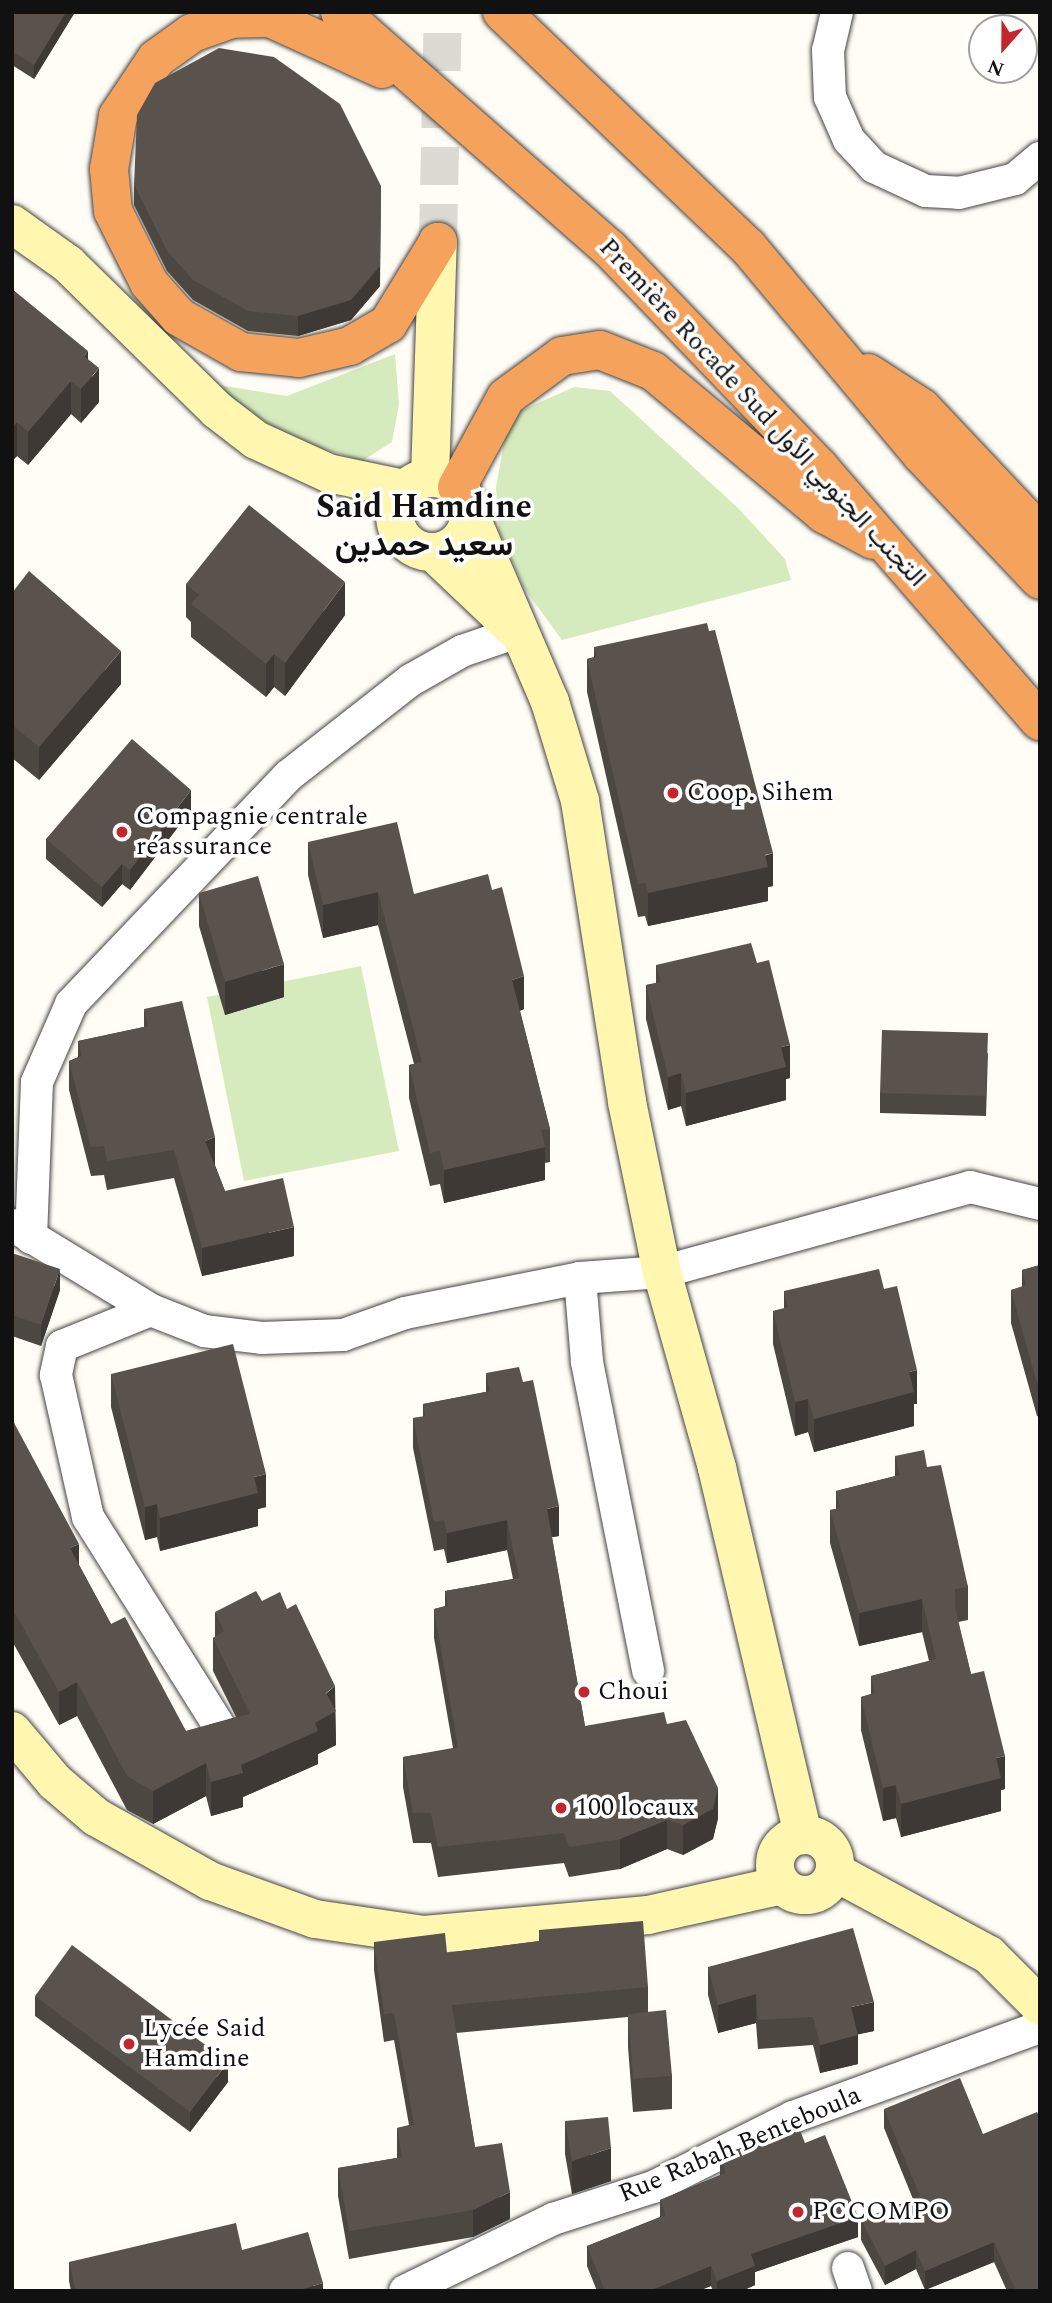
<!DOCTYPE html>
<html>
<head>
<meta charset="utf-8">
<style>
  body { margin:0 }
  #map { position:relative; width:1052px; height:2303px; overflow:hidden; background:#fffdf5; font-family:Spectral,Vazirmatn,serif }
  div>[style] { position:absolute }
  .green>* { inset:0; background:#d5ebbd }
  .secondary-tunnel>* { height:38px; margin-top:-19px; transform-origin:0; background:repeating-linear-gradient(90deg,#dbdad3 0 38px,transparent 0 57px) }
  .roads { filter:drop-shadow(0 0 2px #444) drop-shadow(0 0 2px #444) }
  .street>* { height:32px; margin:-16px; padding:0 16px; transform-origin:16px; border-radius:16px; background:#fff }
  .secondary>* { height:38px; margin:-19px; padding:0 19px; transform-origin:19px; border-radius:19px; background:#fff6b0 }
  .secondary>.ring { margin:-19px; padding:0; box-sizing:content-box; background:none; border:38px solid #fff6b0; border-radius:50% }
  .highway>* { height:38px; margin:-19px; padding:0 19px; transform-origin:19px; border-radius:19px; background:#f5a25d }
  .wall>* { inset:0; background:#4d4742 }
  .shaded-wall>* { inset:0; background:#3f3936 }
  .building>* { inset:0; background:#5a524d }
  .dots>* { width:19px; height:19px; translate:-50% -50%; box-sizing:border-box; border:4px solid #fff; border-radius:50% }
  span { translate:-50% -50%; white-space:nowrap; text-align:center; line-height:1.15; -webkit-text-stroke:7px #fff; paint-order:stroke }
  .street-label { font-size:26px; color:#111 }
  .poi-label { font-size:26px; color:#111 }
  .left { translate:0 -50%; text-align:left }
  .district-label { font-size:33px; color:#111; font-weight:700 }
  .frame { position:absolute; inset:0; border:14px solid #111; pointer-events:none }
  .north { position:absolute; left:968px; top:14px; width:70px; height:70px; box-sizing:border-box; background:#fff; border:2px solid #a0a0a0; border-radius:50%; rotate:201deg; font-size:19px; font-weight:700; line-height:28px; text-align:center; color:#111 }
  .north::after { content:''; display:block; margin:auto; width:24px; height:32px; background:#c4262e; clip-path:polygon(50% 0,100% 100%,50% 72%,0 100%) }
</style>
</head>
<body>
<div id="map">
  <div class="green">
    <i style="clip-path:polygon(395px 354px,399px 404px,392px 442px,362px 461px,273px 433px,212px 384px,287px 396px)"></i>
    <i style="clip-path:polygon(574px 387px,610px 391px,738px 508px,785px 559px,791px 580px,562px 640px,524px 588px,499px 531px,496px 487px,505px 437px,516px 413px)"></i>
    <i style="clip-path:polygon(361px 966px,399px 1151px,244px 1181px,207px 997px)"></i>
  </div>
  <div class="secondary-tunnel">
    <i style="left:438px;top:242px;width:230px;rotate:-88.8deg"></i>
  </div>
  <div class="roads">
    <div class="street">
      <i style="left:837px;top:12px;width:39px;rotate:103deg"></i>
      <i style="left:828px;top:50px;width:47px;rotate:87.6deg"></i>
      <i style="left:830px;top:97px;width:47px;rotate:66.2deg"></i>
      <i style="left:849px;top:140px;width:37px;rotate:47deg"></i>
      <i style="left:874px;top:167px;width:57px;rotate:24.8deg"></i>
      <i style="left:926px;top:191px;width:33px;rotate:3deg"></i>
      <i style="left:959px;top:193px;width:58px;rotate:-14deg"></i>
      <i style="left:1015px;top:179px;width:33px;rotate:-40deg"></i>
      <i style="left:12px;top:1225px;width:163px;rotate:31.4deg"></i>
      <i style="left:151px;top:1310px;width:57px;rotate:21.6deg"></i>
      <i style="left:204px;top:1331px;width:58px;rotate:6.9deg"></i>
      <i style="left:262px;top:1338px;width:81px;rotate:-2.1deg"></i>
      <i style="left:343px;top:1335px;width:66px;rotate:-19.5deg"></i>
      <i style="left:405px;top:1313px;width:178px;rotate:-11.3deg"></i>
      <i style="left:580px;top:1278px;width:82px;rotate:-4.2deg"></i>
      <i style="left:662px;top:1272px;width:320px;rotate:-15.4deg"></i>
      <i style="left:970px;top:1187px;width:72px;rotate:13.7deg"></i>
      <i style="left:31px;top:1238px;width:156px;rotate:-87.8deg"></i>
      <i style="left:37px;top:1082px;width:85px;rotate:-66.4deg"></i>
      <i style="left:71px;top:1004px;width:315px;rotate:-46.4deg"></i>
      <i style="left:288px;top:776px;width:156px;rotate:-38deg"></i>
      <i style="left:411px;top:680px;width:59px;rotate:-29.6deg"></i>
      <i style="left:462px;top:651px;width:58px;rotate:-19.1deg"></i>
      <i style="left:580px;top:1278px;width:84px;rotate:85.2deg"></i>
      <i style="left:587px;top:1362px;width:315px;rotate:78.8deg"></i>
      <i style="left:151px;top:1310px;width:96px;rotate:158deg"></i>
      <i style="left:62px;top:1346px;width:30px;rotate:102deg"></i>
      <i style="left:56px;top:1375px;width:146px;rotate:77.3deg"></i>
      <i style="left:88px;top:1517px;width:262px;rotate:57.9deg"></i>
      <i style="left:848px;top:2268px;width:24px;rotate:71deg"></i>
      <i style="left:405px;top:2291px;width:165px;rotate:-25.9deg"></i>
      <i style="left:553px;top:2219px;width:105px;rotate:-17.7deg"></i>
      <i style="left:653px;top:2187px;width:157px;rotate:-26.6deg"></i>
      <i style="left:793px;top:2117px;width:263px;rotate:-20deg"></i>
    </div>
    <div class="secondary">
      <i style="left:12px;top:224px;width:69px;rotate:35.5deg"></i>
      <i style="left:68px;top:264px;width:209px;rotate:44.4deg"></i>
      <i style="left:217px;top:410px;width:49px;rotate:37.6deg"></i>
      <i style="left:256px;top:440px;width:79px;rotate:24.6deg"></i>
      <i style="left:328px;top:473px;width:78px;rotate:11.9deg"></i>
      <i style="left:430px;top:477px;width:235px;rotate:-88.1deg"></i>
      <i class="ring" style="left:395px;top:478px;width:36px;height:36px"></i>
      <i style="left:469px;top:513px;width:206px;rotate:66.8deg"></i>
      <i style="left:550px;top:702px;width:103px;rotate:73.1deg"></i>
      <i style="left:580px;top:801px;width:305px;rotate:81.1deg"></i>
      <i style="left:627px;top:1102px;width:174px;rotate:78.4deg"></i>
      <i style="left:662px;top:1272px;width:204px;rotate:74.3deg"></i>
      <i style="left:717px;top:1468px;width:377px;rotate:76.8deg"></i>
      <i style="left:433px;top:552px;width:110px;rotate:43.5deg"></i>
      <i style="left:12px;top:1731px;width:67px;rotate:49.9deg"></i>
      <i style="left:55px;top:1782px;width:54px;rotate:40.5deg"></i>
      <i style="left:96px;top:1817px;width:131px;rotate:29.3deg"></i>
      <i style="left:210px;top:1881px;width:112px;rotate:19.9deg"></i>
      <i style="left:315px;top:1919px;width:110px;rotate:8.4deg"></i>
      <i style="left:424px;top:1935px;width:225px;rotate:-5.1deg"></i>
      <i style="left:648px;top:1915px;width:137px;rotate:-12.6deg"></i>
      <i class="ring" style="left:775px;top:1835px;width:22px;height:22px"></i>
      <i style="left:835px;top:1872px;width:175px;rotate:28.3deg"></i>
      <i style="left:989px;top:1955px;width:72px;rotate:45deg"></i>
    </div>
    <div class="highway">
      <i style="left:340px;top:12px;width:359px;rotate:41.3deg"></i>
      <i style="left:610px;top:249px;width:302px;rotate:46.2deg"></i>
      <i style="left:819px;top:467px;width:337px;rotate:49deg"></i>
      <i style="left:502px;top:12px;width:340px;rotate:43.7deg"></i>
      <i style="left:748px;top:247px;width:270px;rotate:50.1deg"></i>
      <i style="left:921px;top:454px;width:173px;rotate:46.6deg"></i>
      <i style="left:382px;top:69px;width:123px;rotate:-155.5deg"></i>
      <i style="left:270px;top:18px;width:39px;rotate:179deg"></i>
      <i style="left:231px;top:19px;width:41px;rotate:160.3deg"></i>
      <i style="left:192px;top:33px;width:44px;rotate:144.2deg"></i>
      <i style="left:156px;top:59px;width:69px;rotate:123.7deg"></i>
      <i style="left:118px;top:116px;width:54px;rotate:99.6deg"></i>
      <i style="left:109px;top:169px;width:42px;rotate:84.6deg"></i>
      <i style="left:113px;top:211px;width:80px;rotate:63.4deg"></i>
      <i style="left:149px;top:283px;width:45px;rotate:48.6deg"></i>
      <i style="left:179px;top:317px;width:71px;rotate:29.4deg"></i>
      <i style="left:241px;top:352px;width:58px;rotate:5.9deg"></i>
      <i style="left:299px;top:358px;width:52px;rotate:-13.2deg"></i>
      <i style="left:350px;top:346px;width:44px;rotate:-30.1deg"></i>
      <i style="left:388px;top:324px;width:96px;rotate:-58.6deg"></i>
      <i style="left:868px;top:373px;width:64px;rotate:32.9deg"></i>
      <i style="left:922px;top:408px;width:172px;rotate:46.7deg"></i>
      <i style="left:457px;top:487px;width:102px;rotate:-61.4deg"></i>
      <i style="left:506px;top:397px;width:69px;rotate:-36.2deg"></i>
      <i style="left:562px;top:356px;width:38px;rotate:-9deg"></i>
      <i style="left:600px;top:350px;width:57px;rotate:21.6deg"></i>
      <i style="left:653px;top:371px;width:223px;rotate:39.9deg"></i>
      <i style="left:824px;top:514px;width:55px;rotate:28deg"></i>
    </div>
  </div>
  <div class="wall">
    <i style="clip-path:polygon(12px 12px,75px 12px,34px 79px,12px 65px)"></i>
    <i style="clip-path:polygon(134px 185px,380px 286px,351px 320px,298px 336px,248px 331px,193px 300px,167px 271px,134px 205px)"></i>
    <i style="clip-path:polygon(12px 289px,88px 360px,99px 402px,81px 423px,71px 414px,28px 465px,17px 456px,12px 461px)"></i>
    <i style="clip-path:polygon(186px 584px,345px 615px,285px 696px,274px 687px,266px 697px,191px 637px,191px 622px,186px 617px)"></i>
    <i style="clip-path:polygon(12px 593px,121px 684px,39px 780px,12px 758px)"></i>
    <i style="clip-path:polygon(594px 647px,773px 886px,768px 887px,768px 901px,648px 926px,645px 916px,638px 917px,587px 692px,587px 659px,594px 657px)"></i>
    <i style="clip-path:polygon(191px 810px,130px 890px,122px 884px,102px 907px,46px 859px,46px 839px)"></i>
    <i style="clip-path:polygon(308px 842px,414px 894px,524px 1009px,520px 1011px,550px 1129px,550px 1162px,545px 1163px,545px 1180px,444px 1203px,440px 1184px,430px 1186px,409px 1098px,409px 1065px,414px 1064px,378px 925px,323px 938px,308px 875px)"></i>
    <i style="clip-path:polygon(199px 893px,284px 997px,225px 1015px,199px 926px)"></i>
    <i style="clip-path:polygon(656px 965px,790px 1078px,786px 1079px,786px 1100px,686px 1126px,681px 1106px,668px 1110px,646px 1019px,646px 985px,656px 983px)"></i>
    <i style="clip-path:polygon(144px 1009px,215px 1165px,225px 1191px,294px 1256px,202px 1276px,174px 1178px,107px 1190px,104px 1175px,91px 1176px,69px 1090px,69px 1061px,78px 1057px,78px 1041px,144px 1027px)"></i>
    <i style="clip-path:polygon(988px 1053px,986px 1116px,880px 1113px,880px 1093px)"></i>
    <i style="clip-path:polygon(12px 1253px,60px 1290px,41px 1346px,12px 1336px)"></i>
    <i style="clip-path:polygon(1040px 1265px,1040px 1417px,1037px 1416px,1011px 1323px,1011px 1290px,1022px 1287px,1022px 1270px)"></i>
    <i style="clip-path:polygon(884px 1289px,917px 1404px,914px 1404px,914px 1426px,814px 1452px,808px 1432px,795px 1436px,773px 1344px,773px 1311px,784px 1309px,784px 1291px)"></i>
    <i style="clip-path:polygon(486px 1373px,559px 1536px,552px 1537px,585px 1726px,667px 1724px,718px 1818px,713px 1839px,683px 1855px,667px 1849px,620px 1869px,569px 1877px,564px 1863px,438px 1877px,431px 1843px,413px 1843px,403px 1787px,403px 1757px,453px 1748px,434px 1638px,434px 1609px,445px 1606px,445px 1591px,513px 1579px,507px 1550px,447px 1563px,444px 1549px,434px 1551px,413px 1448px,413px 1418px,423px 1417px,423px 1404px,486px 1392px)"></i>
    <i style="clip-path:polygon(111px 1374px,266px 1507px,258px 1509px,258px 1526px,160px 1551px,157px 1537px,145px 1540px,111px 1407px)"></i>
    <i style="clip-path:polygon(12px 1419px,79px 1565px,111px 1624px,186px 1731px,236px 1717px,213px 1671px,213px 1638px,215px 1637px,215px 1612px,335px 1709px,336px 1745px,318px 1754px,318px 1764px,243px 1797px,243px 1807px,211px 1816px,206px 1796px,153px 1824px,127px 1810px,77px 1716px,59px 1725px,12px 1641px)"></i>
    <i style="clip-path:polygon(895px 1456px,927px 1467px,968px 1587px,968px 1620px,958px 1622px,971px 1674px,1005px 1789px,1001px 1790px,1001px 1811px,901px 1837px,896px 1818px,883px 1821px,861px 1730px,861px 1697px,871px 1694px,871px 1676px,929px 1661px,922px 1632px,859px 1646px,830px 1543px,830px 1510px,836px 1509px,836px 1491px,895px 1476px)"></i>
    <i style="clip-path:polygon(539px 1930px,648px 1987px,648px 2012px,672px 2076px,672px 2109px,633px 2112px,628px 2047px,628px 2017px,456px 2033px,475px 2147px,510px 2219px,473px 2237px,349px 2259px,338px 2196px,338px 2168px,397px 2158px,397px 2128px,409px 2125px,394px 2040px,384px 2042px,374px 1970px,374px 1942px,447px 1953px,539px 1941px)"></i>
    <i style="clip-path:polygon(708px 1967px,874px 2031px,858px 2034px,858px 2064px,820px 2073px,813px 2045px,758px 2049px,756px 2023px,718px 2033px,708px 1995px)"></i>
    <i style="clip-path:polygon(35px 1996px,228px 2082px,190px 2132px,35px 2016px)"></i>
    <i style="clip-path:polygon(884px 2109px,1040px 2291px,1007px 2291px,994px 2262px,925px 2290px,916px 2269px,885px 2285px,861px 2240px,861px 2220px,913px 2199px,884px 2128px)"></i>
    <i style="clip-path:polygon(565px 2121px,611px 2181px,572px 2194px,565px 2154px)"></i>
    <i style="clip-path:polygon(805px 2143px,858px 2237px,755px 2272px,755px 2285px,742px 2291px,713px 2291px,711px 2286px,698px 2291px,597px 2291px,587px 2266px,587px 2246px,660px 2217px,660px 2200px,720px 2175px,720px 2155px)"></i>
    <i style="clip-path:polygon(242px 2250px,323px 2291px,71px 2291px,69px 2281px,69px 2262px)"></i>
  </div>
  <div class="shaded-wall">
    <i style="clip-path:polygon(66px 12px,75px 12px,34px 79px,34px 65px)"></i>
    <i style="clip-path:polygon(381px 186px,380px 286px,351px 320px,298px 336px,298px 316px)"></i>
    <i style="clip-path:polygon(88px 351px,88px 382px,99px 368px,99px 402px,81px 423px,81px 389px,84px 356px)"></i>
    <i style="clip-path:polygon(71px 381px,71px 414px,28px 465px,28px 432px)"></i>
    <i style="clip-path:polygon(17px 422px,17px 456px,12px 461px,12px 428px)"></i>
    <i style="clip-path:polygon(345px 582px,345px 615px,285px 696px,285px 663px)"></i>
    <i style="clip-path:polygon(121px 651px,121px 684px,39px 780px,39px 747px)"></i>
    <i style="clip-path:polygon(274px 654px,274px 687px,266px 697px,266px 664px)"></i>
    <i style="clip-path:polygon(191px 790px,191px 810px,130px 890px,130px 870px)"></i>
    <i style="clip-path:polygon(773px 853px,773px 886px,768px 887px,768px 901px,648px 926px,648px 893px)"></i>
    <i style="clip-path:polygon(122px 864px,122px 884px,102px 907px,102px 887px)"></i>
    <i style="clip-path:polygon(378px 892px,378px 925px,323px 938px,323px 905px)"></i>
    <i style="clip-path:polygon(284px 964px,284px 997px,225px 1015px,225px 982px)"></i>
    <i style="clip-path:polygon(524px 976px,524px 1009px,512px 1013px,512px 980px)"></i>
    <i style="clip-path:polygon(790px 1045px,790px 1078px,786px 1079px,786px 1100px,686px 1126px,686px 1093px,781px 1047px)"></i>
    <i style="clip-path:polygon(681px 1073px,681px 1106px,668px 1110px,668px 1077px)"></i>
    <i style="clip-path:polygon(215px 1137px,215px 1165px,205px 1169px,205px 1141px)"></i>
    <i style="clip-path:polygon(545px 1147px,545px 1180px,444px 1203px,444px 1170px)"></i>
    <i style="clip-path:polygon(294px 1227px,294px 1256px,202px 1276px,202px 1248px)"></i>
    <i style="clip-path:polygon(60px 1269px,60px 1290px,41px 1346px,41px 1325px)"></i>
    <i style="clip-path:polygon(917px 1370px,917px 1404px,914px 1404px,914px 1426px,814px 1452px,814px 1419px,909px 1372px)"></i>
    <i style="clip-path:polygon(808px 1399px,808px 1432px,795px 1436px,795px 1402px)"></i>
    <i style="clip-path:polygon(266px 1474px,266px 1507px,258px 1509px,258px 1526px,160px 1551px,160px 1518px,254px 1477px)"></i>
    <i style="clip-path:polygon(157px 1504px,157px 1537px,145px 1540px,145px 1507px)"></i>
    <i style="clip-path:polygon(559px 1506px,559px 1536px,547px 1538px,547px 1509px)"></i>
    <i style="clip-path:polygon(507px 1520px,507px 1550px,447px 1563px,447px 1533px)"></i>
    <i style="clip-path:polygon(79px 1544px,79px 1577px,70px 1548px)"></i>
    <i style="clip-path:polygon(922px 1599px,922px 1632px,859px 1646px,859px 1613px)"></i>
    <i style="clip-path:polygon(77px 1682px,77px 1716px,59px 1725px,59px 1692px)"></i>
    <i style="clip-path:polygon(335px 1686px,336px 1745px,318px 1754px,318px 1764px,243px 1797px,243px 1807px,211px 1816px,211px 1782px,241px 1765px)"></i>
    <i style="clip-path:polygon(1005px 1756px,1005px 1789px,1001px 1790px,1001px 1811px,901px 1837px,901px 1804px,996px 1758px)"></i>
    <i style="clip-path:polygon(206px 1763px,206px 1796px,153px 1824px,153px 1791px)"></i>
    <i style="clip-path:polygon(896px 1785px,896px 1818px,883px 1821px,883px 1788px)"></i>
    <i style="clip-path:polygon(718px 1788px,718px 1818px,713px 1839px,683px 1855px,683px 1825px)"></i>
    <i style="clip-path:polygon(667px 1820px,667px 1849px,620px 1869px,620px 1839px)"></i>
    <i style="clip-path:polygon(756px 1994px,756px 2023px,718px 2033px,718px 2005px)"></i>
    <i style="clip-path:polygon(874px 2002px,874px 2031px,851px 2036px,851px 2007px)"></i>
    <i style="clip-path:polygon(858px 2035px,858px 2064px,820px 2073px,820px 2045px)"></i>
    <i style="clip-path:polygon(228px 2062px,228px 2082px,190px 2132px,190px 2112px)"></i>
    <i style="clip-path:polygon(611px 2148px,611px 2181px,572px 2194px,572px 2161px)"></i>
    <i style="clip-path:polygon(510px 2192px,510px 2219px,473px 2237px,473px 2210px)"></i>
    <i style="clip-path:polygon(858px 2217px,858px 2237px,755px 2272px,755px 2285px,742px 2291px,717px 2291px,717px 2281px,751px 2254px)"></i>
    <i style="clip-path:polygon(994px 2242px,994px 2262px,925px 2290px,925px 2271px)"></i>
    <i style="clip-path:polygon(916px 2250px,916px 2269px,885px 2285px,885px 2266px)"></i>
    <i style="clip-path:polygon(711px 2266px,711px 2286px,698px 2291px,649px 2291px)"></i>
    <i style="clip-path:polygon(323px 2283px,323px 2291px,296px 2291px)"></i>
  </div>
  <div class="building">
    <i style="clip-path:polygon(12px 12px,66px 12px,34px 65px,12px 51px)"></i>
    <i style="clip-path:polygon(219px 48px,274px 57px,340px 104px,381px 186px,380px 266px,351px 300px,298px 316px,248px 311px,193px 280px,167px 251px,134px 185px,137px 115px,155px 83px)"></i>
    <i style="clip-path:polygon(12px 289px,88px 351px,84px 356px,99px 368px,81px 389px,71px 381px,28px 432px,17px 422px,12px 428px)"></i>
    <i style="clip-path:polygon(249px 505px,345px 582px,285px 663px,274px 654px,266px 664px,222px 628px,191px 604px,199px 595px,186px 584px)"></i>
    <i style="clip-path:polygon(29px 571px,121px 651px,39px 747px,12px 725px,12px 593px)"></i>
    <i style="clip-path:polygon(707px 623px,709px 631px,715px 630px,773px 853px,765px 855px,768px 867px,648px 893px,645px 883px,638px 884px,587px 659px,597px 657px,594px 647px)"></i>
    <i style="clip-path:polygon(132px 739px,191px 790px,130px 870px,122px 864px,102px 887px,46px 839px)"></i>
    <i style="clip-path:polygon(397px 822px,414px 894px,488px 874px,492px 890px,502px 887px,524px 976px,512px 980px,550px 1129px,541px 1130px,545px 1147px,444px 1170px,440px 1151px,430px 1153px,409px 1065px,422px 1062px,378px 892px,323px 905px,308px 842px)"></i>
    <i style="clip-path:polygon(258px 876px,284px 964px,225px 982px,199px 893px)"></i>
    <i style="clip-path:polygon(751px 943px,757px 963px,769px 960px,790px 1045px,781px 1047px,786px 1067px,686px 1093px,681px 1073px,668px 1077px,646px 985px,661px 982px,656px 965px)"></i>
    <i style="clip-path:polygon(182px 1001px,215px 1137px,205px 1141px,225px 1191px,283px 1178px,294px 1227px,202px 1248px,174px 1150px,107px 1161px,104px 1146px,91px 1147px,69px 1061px,82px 1056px,78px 1041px,148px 1026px,144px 1009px)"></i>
    <i style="clip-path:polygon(882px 1030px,988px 1033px,986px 1096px,880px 1093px)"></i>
    <i style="clip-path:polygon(12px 1253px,60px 1269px,41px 1325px,12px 1315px)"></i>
    <i style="clip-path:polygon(1040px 1265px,1040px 1384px,1037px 1383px,1011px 1290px,1026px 1285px,1022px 1270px)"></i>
    <i style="clip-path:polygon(879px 1269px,884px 1289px,897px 1286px,917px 1370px,909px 1372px,914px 1392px,814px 1419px,808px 1399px,795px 1402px,773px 1311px,788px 1307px,784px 1291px)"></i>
    <i style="clip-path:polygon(233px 1344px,266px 1474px,254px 1477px,258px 1493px,160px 1518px,157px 1504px,145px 1507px,111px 1374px)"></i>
    <i style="clip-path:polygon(519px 1367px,523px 1382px,533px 1380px,559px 1506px,547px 1509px,585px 1726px,664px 1712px,667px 1724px,686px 1720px,718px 1788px,713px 1809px,683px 1825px,667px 1820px,620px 1839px,569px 1847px,564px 1833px,438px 1847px,431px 1813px,413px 1813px,403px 1757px,458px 1748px,434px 1609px,448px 1606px,445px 1591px,519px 1578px,507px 1520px,447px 1533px,444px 1520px,434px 1522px,413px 1418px,425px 1416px,423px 1404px,490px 1391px,486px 1373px)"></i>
    <i style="clip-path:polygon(12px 1419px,79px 1544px,70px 1548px,111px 1624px,125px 1617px,186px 1731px,250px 1714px,213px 1638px,224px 1631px,215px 1612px,256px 1591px,262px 1601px,280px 1592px,287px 1609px,296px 1604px,335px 1686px,326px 1693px,336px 1711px,315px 1723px,318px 1731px,241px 1765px,243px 1773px,211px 1782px,206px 1763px,153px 1791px,127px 1776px,77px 1682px,59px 1692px,12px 1608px)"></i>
    <i style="clip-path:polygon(924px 1450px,927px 1467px,941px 1465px,968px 1587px,955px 1589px,955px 1607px,971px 1674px,984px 1671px,1005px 1756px,996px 1758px,1001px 1778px,901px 1804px,896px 1785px,883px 1788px,861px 1697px,875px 1693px,871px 1676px,936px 1659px,922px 1599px,859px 1613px,830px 1510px,840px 1508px,836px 1491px,900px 1475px,895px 1456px)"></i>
    <i style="clip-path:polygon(643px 1921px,648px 1987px,452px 2005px,475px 2147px,502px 2143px,510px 2192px,473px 2210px,349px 2231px,338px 2168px,402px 2157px,397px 2128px,414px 2125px,394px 2013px,384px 2014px,374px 1942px,445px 1933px,447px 1953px,540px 1941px,539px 1930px)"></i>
    <i style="clip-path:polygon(853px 1928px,874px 2002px,851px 2007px,858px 2035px,820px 2045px,813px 2017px,758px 2020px,756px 1994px,718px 2005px,708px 1967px)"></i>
    <i style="clip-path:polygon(72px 1945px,228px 2062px,190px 2112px,35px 1996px)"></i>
    <i style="clip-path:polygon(666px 2010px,672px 2076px,633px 2079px,628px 2014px)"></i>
    <i style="clip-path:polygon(960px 2078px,983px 2134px,1037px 2112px,1040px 2118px,1040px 2291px,1016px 2291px,994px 2242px,925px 2271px,916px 2250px,885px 2266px,861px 2220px,920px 2196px,884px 2109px)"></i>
    <i style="clip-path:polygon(608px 2117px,611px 2148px,572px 2161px,565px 2121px)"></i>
    <i style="clip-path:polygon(799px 2128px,805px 2143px,825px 2135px,858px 2217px,751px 2254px,755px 2266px,717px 2281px,711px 2266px,649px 2291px,605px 2291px,587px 2246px,666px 2215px,660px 2200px,726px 2173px,720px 2155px)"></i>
    <i style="clip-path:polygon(236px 2223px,242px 2250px,308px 2232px,323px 2283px,296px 2291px,76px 2291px,69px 2262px)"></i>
  </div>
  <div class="dots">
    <i style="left:673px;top:793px;background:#c4262e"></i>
    <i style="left:122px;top:832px;background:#c4262e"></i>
    <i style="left:584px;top:1692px;background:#c4262e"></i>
    <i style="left:561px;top:1808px;background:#c4262e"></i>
    <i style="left:129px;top:2044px;background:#c4262e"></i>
    <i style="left:798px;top:2212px;background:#c4262e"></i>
  </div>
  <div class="street-label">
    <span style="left:762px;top:413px;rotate:47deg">Première Rocade Sud التجنب الجنوبي الأول</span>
    <span style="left:740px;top:2145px;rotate:-23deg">Rue Rabah Benteboula</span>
  </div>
  <div class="poi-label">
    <span class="left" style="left:687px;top:793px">Coop. Sihem</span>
    <span class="left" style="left:136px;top:832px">Compagnie centrale<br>réassurance</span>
    <span class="left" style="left:598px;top:1692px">Choui</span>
    <span class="left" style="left:575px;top:1808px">100 locaux</span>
    <span class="left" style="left:143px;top:2044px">Lycée Said<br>Hamdine</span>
    <span class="left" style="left:812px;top:2212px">PCCOMPO</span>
  </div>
  <div class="district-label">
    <span style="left:424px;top:527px">Said Hamdine<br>سعيد حمدين</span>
  </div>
  <div class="frame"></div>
  <div class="north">N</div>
</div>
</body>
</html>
